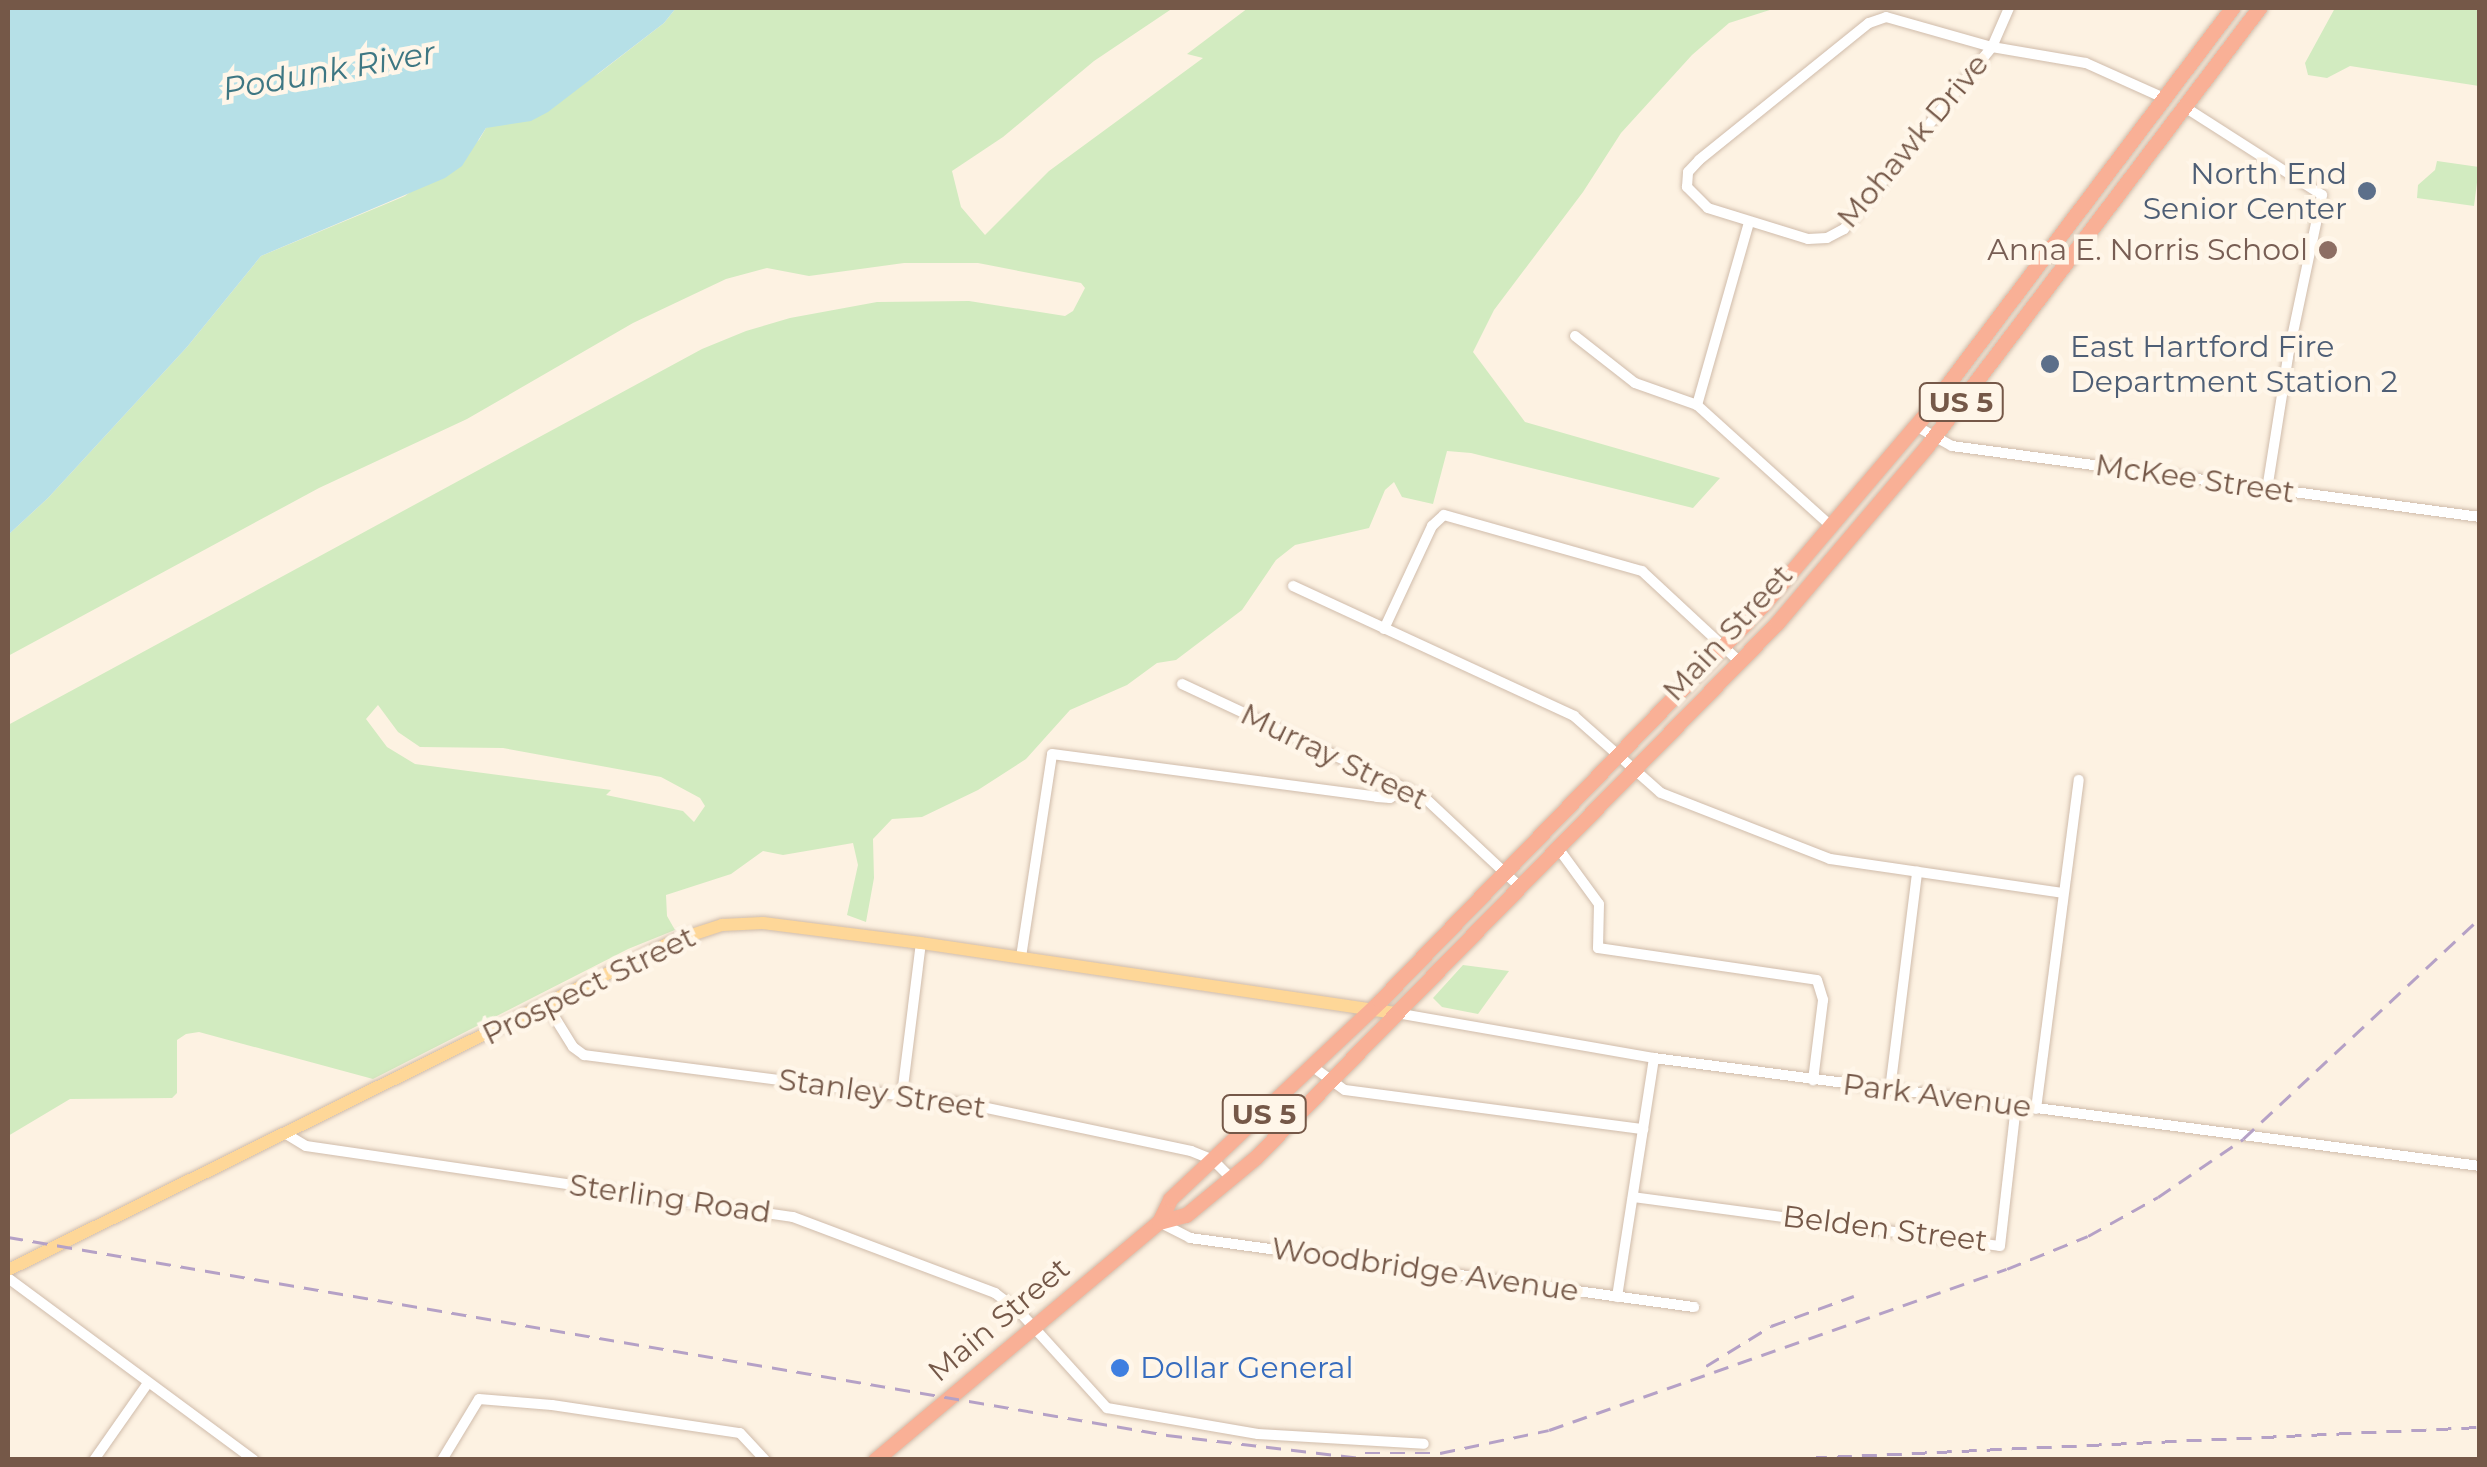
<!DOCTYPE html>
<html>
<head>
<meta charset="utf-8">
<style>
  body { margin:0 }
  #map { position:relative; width:2487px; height:1467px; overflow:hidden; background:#fdf2e2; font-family:Montserrat,sans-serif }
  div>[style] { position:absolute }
  .green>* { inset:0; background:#d2ebc0 }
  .water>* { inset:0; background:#b6e0e7 }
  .roads { filter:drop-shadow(0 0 2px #d0bcab) drop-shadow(0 0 2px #d0bcab) }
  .minor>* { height:10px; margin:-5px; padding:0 5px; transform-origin:5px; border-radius:5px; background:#fff }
  .major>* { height:12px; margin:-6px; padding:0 6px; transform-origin:6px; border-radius:6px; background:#fed798 }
  .highway>* { height:15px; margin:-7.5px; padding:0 7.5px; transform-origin:7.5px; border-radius:7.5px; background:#f9b096 }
  .rail>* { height:2.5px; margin-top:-1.25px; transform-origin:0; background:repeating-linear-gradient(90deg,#b5a1c6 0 15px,transparent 0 25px) }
  .dots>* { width:28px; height:28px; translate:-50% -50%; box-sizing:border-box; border:5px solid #fff6e9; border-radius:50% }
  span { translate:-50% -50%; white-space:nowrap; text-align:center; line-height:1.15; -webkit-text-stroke:9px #fff6e9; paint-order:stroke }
  .shield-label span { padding:2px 8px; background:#fff6e9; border:2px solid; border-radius:8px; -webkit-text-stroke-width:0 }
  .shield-label { font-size:28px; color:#755848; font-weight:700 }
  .street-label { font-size:30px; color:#755848 }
  .service-label { font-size:30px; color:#4e5e75 }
  .right { translate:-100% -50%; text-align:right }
  .left { translate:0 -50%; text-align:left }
  .education-label { font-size:30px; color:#785e54 }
  .shop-label { font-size:30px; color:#366cbe }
  .water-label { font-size:32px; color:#3e7783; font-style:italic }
  .frame { position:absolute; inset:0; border:10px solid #755848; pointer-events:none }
</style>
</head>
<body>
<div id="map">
  <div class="green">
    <i style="clip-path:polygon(evenodd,676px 8px,1173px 8px,1094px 61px,1003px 137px,952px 171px,961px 207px,985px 235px,1049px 171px,1203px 58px,1187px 54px,1248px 8px,1776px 8px,1729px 23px,1692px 55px,1621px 133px,1583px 192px,1494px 310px,1473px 352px,1525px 422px,1720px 478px,1693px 508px,1471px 453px,1447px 451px,1433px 504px,1402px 497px,1394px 482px,1385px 490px,1369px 528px,1295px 545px,1276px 560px,1242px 610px,1176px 660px,1157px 663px,1127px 685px,1070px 710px,1026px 759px,978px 790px,922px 817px,892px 819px,873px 839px,874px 878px,866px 922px,847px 915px,858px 865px,853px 843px,783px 855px,763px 851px,731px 874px,666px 895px,667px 916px,675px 930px,628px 949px,373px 1079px,199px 1032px,186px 1034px,177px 1040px,177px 1093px,172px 1098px,70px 1099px,8px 1136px,8px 725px,702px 349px,746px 331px,790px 318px,877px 302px,969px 301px,1065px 316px,1073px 311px,1085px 288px,1081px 283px,978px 263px,904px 263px,809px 276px,767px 268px,726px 279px,633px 323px,467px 419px,319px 488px,8px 656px,8px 535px,48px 498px,187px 347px,261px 256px,405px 196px,479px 140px,486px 128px,598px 74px,664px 23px,676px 8px,378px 705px,398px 732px,420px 747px,503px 748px,661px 777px,700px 798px,705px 806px,694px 822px,683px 811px,606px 795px,611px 790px,415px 764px,387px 747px,366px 719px,378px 705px)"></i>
    <i style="clip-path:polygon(2335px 8px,2479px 8px,2479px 86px,2350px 66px,2327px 78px,2308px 75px,2305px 63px)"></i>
    <i style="clip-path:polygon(2437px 161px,2479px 167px,2474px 206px,2417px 198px,2418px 185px,2435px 170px)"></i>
    <i style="clip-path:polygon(1463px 965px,1509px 971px,1478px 1014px,1442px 1007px,1433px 998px)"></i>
  </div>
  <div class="water">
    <i style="clip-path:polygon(8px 8px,676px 8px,664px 23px,548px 112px,531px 121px,486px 128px,462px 166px,445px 178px,261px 256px,187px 347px,48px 498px,8px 535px)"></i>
  </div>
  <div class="roads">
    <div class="minor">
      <i style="left:2009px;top:8px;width:43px;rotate:113.6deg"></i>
      <i style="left:1992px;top:47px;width:235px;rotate:129.1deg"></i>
      <i style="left:1844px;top:229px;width:19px;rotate:152deg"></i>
      <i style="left:1827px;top:238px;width:19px;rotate:177deg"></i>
      <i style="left:1808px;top:239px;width:105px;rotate:-162.8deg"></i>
      <i style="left:1708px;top:208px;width:30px;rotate:-135deg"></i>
      <i style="left:1687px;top:187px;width:15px;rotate:-86deg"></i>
      <i style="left:1688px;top:172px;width:16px;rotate:-47deg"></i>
      <i style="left:1699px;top:160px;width:218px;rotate:-38.9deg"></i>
      <i style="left:1869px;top:23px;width:18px;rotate:-19deg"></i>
      <i style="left:1886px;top:17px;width:110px;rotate:15.8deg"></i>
      <i style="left:1992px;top:47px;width:95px;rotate:9.7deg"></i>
      <i style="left:2086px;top:63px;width:85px;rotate:24.2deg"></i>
      <i style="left:2183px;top:106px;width:165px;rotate:32.6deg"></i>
      <i style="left:2322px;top:195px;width:166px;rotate:101.9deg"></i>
      <i style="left:2288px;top:357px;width:134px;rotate:99deg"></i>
      <i style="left:1575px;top:336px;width:76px;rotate:38.1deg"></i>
      <i style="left:1635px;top:383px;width:66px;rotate:19.5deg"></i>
      <i style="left:1697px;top:405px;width:182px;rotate:42.1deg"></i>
      <i style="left:1697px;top:405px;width:190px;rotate:-74.1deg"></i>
      <i style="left:1916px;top:426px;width:41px;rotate:29.1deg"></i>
      <i style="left:1952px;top:446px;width:533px;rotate:7.66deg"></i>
      <i style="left:1293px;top:586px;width:310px;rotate:24.8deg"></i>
      <i style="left:1574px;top:716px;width:116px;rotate:41.5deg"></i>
      <i style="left:1661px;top:793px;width:181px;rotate:21.3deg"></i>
      <i style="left:1830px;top:859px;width:235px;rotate:8.3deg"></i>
      <i style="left:1384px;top:629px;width:114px;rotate:-65deg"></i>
      <i style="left:1432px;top:526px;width:16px;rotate:-43deg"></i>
      <i style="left:1444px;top:515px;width:206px;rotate:15.8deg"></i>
      <i style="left:1642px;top:571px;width:134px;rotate:42.9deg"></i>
      <i style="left:1182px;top:684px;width:268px;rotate:25.1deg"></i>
      <i style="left:1425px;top:798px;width:130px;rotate:43.1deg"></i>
      <i style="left:1558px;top:848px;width:69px;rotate:53.8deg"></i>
      <i style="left:1599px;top:904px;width:44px;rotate:91.3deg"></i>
      <i style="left:1598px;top:948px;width:221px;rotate:8.3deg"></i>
      <i style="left:1817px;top:980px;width:21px;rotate:73deg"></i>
      <i style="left:1823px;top:1000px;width:81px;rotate:97.1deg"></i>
      <i style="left:1021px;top:957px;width:205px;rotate:-81.3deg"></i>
      <i style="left:1052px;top:754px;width:328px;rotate:7.5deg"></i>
      <i style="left:1377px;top:797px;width:13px;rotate:4deg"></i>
      <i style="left:1390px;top:798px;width:20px;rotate:-30deg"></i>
      <i style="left:547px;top:1005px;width:49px;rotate:58.2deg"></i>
      <i style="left:573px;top:1047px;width:14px;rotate:36deg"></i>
      <i style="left:584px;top:1055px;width:387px;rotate:7.3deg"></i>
      <i style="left:968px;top:1104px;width:228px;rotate:11.9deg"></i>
      <i style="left:1191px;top:1151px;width:24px;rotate:22deg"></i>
      <i style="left:1213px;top:1160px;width:25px;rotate:45deg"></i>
      <i style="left:1396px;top:1013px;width:262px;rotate:9.9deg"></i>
      <i style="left:1654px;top:1058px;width:833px;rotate:7.45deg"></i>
      <i style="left:1313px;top:1067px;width:39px;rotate:36deg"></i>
      <i style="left:1345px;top:1090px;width:301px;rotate:7.5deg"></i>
      <i style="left:1890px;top:1090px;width:220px;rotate:-82.9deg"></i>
      <i style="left:902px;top:1095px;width:153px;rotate:-82.9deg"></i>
      <i style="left:2036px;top:1109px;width:332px;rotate:-82.6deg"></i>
      <i style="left:286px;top:1134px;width:23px;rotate:31deg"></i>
      <i style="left:306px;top:1146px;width:492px;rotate:8.3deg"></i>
      <i style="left:793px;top:1217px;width:216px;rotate:20.6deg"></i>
      <i style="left:995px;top:1293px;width:30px;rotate:37deg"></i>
      <i style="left:1019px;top:1311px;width:131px;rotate:47.8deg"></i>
      <i style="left:1107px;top:1408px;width:153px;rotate:9.8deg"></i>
      <i style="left:1258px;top:1434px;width:166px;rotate:3.4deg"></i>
      <i style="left:1633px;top:1197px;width:370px;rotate:7.6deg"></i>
      <i style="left:2000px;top:1246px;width:141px;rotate:-83.5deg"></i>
      <i style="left:1159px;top:1222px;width:35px;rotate:27deg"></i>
      <i style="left:1190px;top:1238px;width:509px;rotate:7.8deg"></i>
      <i style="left:8px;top:1278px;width:306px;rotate:36.5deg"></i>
      <i style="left:1617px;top:1297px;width:242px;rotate:-81.2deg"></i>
      <i style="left:94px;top:1460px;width:94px;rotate:-55deg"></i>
      <i style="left:442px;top:1460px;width:71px;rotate:-58.8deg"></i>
      <i style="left:479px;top:1399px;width:73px;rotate:4.7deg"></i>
      <i style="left:552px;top:1405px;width:190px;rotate:8.5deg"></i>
      <i style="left:740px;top:1433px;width:37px;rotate:47deg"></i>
    </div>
    <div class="major">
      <i style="left:8px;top:1270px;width:742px;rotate:-26.32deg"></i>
      <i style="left:673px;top:941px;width:52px;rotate:-18.1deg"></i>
      <i style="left:722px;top:925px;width:41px;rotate:-2.8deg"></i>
      <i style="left:763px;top:923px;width:159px;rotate:7.2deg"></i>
      <i style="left:921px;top:943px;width:480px;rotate:8.4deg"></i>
    </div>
    <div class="highway">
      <i style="left:1159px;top:1222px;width:28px;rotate:-15deg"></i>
      <i style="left:1186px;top:1215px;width:91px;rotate:-39.6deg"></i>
      <i style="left:1256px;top:1157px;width:746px;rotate:-45.71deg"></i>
      <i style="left:1777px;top:623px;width:232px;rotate:-49.7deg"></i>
      <i style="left:1927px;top:446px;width:550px;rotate:-52.84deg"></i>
      <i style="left:875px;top:1460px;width:371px;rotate:-40deg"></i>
      <i style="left:1159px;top:1222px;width:25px;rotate:-64deg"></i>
      <i style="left:1170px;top:1199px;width:289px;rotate:-43.3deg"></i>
      <i style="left:1380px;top:1001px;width:551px;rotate:-45.96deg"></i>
      <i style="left:1763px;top:605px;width:247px;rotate:-49.6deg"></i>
      <i style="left:1923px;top:417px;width:513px;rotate:-52.93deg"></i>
    </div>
  </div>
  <div class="rail">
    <i style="left:8px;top:1237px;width:1176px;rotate:9.69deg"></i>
    <i style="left:1167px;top:1435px;width:210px;rotate:6.8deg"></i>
    <i style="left:1706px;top:1366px;width:76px;rotate:-31.6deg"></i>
    <i style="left:1771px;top:1326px;width:88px;rotate:-19.9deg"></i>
    <i style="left:1365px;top:1453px;width:75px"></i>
    <i style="left:1440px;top:1453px;width:111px;rotate:-11.9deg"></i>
    <i style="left:1549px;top:1430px;width:485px;rotate:-19.4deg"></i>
    <i style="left:2007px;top:1269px;width:87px;rotate:-22.2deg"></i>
    <i style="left:2088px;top:1236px;width:80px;rotate:-29.1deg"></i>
    <i style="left:2158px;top:1197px;width:103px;rotate:-34.3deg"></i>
    <i style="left:2243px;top:1139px;width:324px;rotate:-43deg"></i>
    <i style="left:1762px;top:1460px;width:719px;rotate:-2.63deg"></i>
  </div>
  <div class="dots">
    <i style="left:2367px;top:191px;background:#5c6f8a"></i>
    <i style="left:2328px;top:250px;background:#8d6e63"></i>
    <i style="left:2050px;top:364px;background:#5c6f8a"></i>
    <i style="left:1120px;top:1368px;background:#3f7fe0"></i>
  </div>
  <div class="shield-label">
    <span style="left:1961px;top:402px">US 5</span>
    <span style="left:1264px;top:1114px">US 5</span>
  </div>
  <div class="street-label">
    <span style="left:1913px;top:141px;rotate:-50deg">Mohawk Drive</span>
    <span style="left:2195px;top:479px;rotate:8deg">McKee Street</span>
    <span style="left:1728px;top:633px;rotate:-47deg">Main Street</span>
    <span style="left:1334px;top:757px;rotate:26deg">Murray Street</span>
    <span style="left:589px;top:986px;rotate:-26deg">Prospect Street</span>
    <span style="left:882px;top:1094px;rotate:8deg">Stanley Street</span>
    <span style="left:1937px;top:1096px;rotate:7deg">Park Avenue</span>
    <span style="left:670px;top:1199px;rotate:8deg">Sterling Road</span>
    <span style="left:1885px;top:1229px;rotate:7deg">Belden Street</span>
    <span style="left:1425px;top:1270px;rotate:8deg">Woodbridge Avenue</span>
    <span style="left:999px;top:1320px;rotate:-40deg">Main Street</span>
  </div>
  <div class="service-label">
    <span class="right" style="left:2347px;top:191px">North End<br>Senior Center</span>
    <span class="left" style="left:2070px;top:364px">East Hartford Fire<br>Department Station 2</span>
  </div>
  <div class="education-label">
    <span class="right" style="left:2308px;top:250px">Anna E. Norris School</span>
  </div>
  <div class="shop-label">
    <span class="left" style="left:1140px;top:1368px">Dollar General</span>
  </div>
  <div class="water-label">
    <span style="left:329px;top:71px;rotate:-10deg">Podunk River</span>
  </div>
  <div class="frame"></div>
</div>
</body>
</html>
